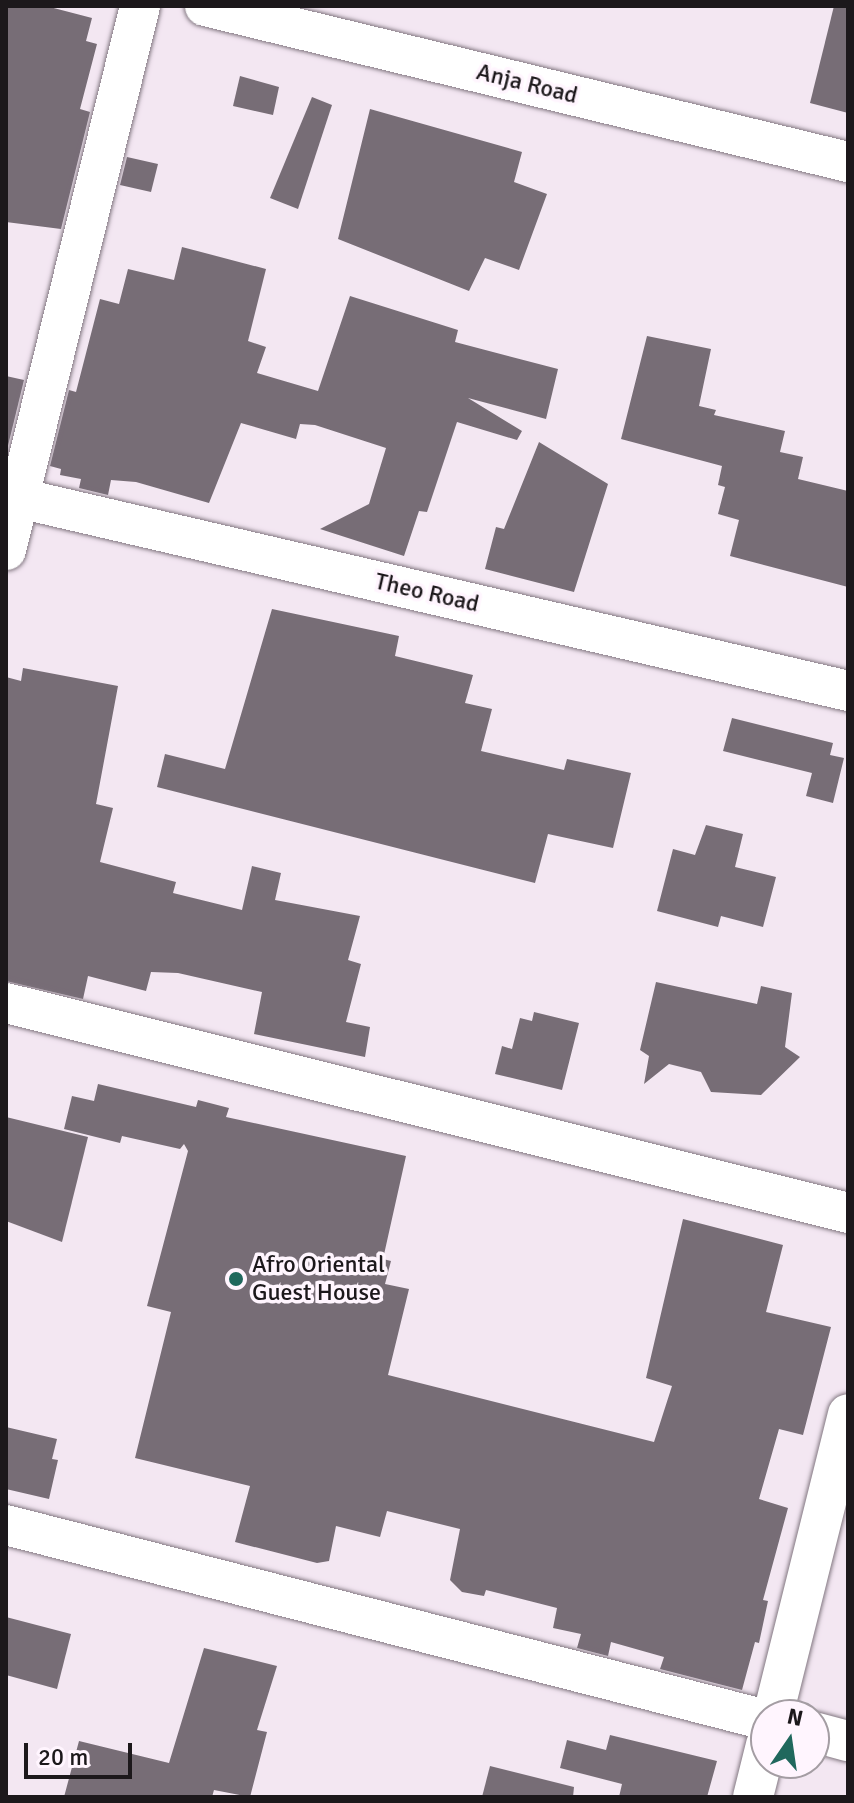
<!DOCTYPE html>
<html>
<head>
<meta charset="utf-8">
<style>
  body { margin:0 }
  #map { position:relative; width:854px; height:1803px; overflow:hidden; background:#f3e7f2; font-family:Signika,sans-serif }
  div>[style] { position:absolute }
  .building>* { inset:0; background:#776d76 }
  .roads { filter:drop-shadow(0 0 2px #827781) drop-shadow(0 0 2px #827781) }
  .minor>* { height:40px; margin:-20px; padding:0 20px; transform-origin:20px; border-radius:20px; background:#fff }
  .dots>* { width:22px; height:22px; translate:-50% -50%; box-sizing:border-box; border:4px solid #fff5fe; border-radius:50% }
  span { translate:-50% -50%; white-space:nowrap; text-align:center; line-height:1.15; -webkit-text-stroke:7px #fff5fe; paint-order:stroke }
  .street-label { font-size:24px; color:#1c181b }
  .poi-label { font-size:24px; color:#1c181b }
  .left { translate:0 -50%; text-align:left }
  .frame { position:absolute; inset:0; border:8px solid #1c181b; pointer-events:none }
  .north { position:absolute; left:750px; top:1699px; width:80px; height:80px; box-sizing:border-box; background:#fff5fe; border:2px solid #a49da3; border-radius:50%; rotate:13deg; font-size:22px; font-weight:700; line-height:32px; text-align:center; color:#1c181b }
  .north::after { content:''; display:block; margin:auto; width:28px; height:36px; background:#20685d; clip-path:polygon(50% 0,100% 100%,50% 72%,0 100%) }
  .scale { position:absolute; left:24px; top:1743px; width:108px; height:36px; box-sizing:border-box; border:4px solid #1c181b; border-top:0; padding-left:10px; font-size:24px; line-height:28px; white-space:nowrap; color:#1c181b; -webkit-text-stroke:6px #fff5fe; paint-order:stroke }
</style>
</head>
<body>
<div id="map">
  <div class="building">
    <i style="clip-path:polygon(6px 6px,46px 6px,92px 18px,86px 41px,97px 44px,80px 109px,90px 112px,61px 229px,6px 222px)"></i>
    <i style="clip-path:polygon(834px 6px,848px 6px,848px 113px,810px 103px)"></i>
    <i style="clip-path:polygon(240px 76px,279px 87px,273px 115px,233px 106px)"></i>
    <i style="clip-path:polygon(312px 97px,332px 105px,298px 209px,270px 198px)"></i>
    <i style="clip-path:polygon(370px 109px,522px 152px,514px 182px,547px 194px,519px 270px,485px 258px,469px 291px,338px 239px)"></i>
    <i style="clip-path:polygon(127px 157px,158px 164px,151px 192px,120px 185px)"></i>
    <i style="clip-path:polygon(182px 247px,266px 269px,248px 341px,266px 347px,257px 373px,318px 391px,350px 296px,458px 330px,455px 342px,558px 369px,546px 419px,468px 398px,522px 431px,517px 440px,457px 422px,427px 512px,419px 511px,404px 556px,320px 529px,369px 504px,386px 448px,315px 425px,300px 424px,296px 439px,241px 423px,209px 503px,136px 482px,111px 480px,108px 495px,79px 488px,81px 479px,60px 475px,61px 469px,50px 466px,69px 390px,76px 392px,100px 299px,119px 304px,128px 269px,174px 280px)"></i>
    <i style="clip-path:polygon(647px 336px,711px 349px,699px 406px,716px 410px,714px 415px,785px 431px,780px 452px,803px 457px,798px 479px,848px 491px,848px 587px,730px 556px,739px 520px,718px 514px,725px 487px,718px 485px,722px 466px,621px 439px)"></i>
    <i style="clip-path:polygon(6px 376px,24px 380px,6px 454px)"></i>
    <i style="clip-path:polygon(539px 442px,608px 484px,574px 592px,485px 569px,496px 527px,504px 529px)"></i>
    <i style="clip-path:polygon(272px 609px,399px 636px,395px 656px,473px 675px,465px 703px,492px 709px,481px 751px,564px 770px,567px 759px,631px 773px,613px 848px,548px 834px,535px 883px,157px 787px,165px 754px,225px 769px)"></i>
    <i style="clip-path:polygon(23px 668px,118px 686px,96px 804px,113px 808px,100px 862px,176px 882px,173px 893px,242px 910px,252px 866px,281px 873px,275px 900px,360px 916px,348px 960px,361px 964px,346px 1022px,370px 1027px,365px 1057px,254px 1034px,262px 992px,178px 973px,151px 972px,146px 991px,88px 976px,83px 999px,6px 981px,6px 677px,21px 681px)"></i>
    <i style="clip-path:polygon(732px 718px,833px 743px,830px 755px,844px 758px,833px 803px,806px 796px,812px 773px,723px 751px)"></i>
    <i style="clip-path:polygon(706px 825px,743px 834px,735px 867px,776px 877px,763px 927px,721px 916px,718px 927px,657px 911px,673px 849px,695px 855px)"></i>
    <i style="clip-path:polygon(656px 982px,757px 1004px,761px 986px,792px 993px,785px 1047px,800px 1057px,761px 1095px,711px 1092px,701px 1072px,669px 1064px,644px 1084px,649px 1056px,640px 1050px)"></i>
    <i style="clip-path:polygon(534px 1012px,579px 1023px,562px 1090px,495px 1074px,502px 1046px,512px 1049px,520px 1018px,532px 1021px)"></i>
    <i style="clip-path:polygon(98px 1084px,196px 1107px,198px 1100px,229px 1108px,226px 1117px,406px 1156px,383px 1259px,391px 1261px,385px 1284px,409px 1289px,388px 1375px,654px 1442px,672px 1386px,646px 1378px,683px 1219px,783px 1245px,766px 1312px,831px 1327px,803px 1435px,779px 1429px,759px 1499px,788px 1508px,763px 1600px,768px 1601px,759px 1643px,755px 1642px,742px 1690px,660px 1669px,664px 1657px,611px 1642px,608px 1656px,577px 1648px,581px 1634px,553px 1628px,557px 1608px,486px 1590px,484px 1596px,462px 1592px,450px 1580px,460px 1529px,387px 1511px,380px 1537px,336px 1526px,329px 1561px,317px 1563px,235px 1542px,250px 1486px,135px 1458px,171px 1312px,147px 1306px,188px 1151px,184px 1144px,180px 1149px,122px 1136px,120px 1143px,64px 1129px,72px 1096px,94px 1101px)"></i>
    <i style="clip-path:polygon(6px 1117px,88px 1137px,62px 1242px,6px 1221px)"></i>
    <i style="clip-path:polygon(6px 1427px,57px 1439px,52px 1459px,58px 1460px,49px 1499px,6px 1489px)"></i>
    <i style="clip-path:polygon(6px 1617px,71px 1634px,57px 1689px,6px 1675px)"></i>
    <i style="clip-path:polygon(204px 1648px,277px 1666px,257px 1730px,267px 1732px,250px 1797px,214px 1790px,212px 1797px,64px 1797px,79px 1741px,169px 1763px)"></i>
    <i style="clip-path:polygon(610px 1735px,717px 1761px,707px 1797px,619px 1797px,622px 1784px,560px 1768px,567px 1740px,606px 1750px)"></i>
    <i style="clip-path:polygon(490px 1766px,574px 1787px,573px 1797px,482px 1797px)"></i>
  </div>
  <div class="roads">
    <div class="minor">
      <i style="left:205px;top:6px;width:662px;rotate:13.64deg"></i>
      <i style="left:6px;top:495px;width:865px;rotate:13.1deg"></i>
      <i style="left:6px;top:550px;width:560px;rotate:-76.16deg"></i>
      <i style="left:6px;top:1003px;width:868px;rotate:14deg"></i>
      <i style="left:6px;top:1525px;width:785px;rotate:14.39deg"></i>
      <i style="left:773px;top:1715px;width:310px;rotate:-76deg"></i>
      <i style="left:814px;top:1732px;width:35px;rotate:15deg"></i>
      <i style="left:753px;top:1797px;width:54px;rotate:-76deg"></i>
    </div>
  </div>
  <div class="dots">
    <i style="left:236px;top:1279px;background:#20685d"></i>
  </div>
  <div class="street-label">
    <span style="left:527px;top:84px;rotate:14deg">Anja Road</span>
    <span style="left:427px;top:593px;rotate:13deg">Theo Road</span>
  </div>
  <div class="poi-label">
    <span class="left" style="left:252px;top:1279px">Afro Oriental<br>Guest House</span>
  </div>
  <div class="frame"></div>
  <div class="north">N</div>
  <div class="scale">20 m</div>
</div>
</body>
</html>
